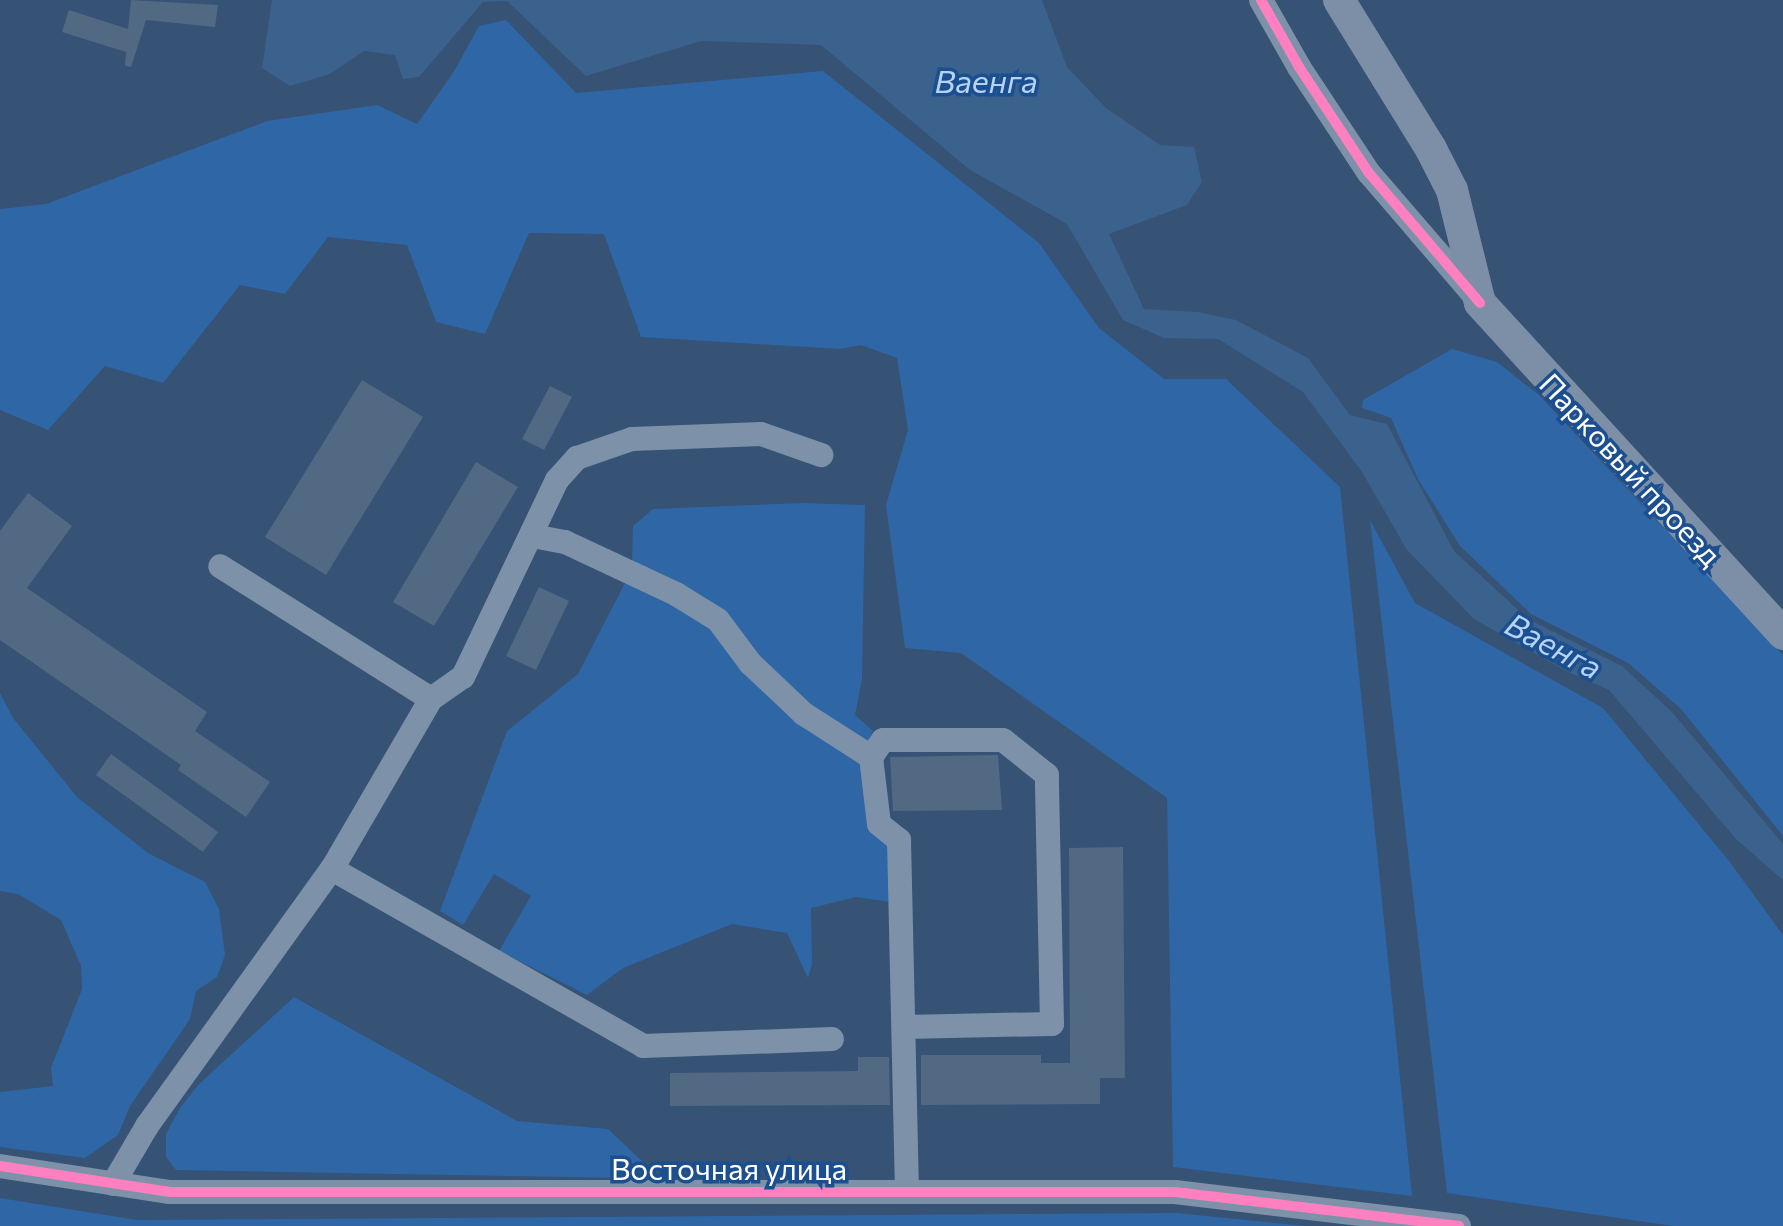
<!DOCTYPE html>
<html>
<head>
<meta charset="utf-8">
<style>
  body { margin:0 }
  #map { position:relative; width:1783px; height:1226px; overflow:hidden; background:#365274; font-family:Commissioner,sans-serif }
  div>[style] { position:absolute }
  .green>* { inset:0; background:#2f66a5 }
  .water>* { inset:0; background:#3b618d }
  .building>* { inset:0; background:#526984 }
  .minor>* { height:24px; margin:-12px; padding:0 12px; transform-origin:12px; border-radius:12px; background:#7d92a8 }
  .major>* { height:32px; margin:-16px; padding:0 16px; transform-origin:16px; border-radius:16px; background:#7d8ea7 }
  .cycleway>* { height:10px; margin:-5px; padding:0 5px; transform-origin:5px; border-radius:5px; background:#ff80c0 }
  span { translate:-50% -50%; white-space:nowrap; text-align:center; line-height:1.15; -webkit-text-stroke:7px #1b4f8f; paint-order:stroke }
  .street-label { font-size:30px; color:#fff }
  .water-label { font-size:32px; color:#b5d3f5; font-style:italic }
</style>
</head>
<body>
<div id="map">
  <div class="green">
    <i style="clip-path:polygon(506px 20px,576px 93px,823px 71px,1039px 243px,1099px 328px,1164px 379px,1226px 379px,1340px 487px,1412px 1196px,1173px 1167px,1167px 798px,961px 653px,905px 648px,886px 505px,908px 430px,897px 358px,861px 345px,840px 349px,641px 337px,604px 234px,529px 233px,485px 334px,436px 322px,407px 245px,328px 237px,285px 294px,240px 285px,163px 383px,105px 366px,48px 430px,0 410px,0 209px,46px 204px,267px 121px,377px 105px,417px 124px,453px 73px,479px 26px)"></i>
    <i style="clip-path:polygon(1452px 349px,1497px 362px,1540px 396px,1783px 655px,1783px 836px,1681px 709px,1628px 663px,1531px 614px,1460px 546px,1418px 479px,1391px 418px,1362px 408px,1363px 400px)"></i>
    <i style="clip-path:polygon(801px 503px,865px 505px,862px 679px,855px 715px,873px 731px,866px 746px,811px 711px,632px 561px,633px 526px,653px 509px)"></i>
    <i style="clip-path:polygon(1370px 520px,1415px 603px,1603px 708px,1729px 861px,1783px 935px,1783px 1226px,1673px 1226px,1447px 1193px)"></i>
    <i style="clip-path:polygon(626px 581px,677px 601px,860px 760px,892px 848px,891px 902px,856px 897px,811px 908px,812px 964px,808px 978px,787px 933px,732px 924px,623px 968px,587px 995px,499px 951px,531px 896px,494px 874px,463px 925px,440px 911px,507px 731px,578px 674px)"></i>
    <i style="clip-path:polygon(0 693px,13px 718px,77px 797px,148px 853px,205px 882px,219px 909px,225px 955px,217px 977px,196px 991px,190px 1019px,130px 1106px,118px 1135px,85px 1158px,0 1147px,0 1092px,53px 1086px,51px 1068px,82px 989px,81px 966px,61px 920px,18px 894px,0 891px)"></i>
    <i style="clip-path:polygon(294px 997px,517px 1121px,608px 1129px,643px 1162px,628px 1178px,176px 1170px,166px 1157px,166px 1134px,180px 1108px,198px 1085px)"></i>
    <i style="clip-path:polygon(0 1198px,137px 1220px,1176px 1213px,1306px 1226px,0 1226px)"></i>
  </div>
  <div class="water">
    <i style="clip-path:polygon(272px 0,1042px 0,1067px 67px,1106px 108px,1160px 145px,1194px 147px,1202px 182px,1187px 205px,1109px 234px,1144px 309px,1198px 312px,1236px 320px,1308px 358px,1350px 415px,1387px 424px,1454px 551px,1528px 619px,1622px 666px,1672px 712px,1783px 844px,1783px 880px,1736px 839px,1609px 690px,1566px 671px,1474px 619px,1407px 550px,1362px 472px,1303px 392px,1218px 339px,1164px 338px,1123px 320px,1067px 224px,970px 170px,821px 45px,701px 41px,586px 76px,507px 1px,483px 2px,419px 77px,403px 79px,395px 55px,364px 51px,330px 74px,290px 86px,262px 68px)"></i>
  </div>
  <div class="building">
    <i style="clip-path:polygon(131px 0,218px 5px,215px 27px,146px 20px,131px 67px,125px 66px,126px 52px,62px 32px,69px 10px,128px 29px)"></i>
    <i style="clip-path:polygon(362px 380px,423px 417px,326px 575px,265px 537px)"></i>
    <i style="clip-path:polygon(550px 386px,572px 397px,544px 450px,522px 439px)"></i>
    <i style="clip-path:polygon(476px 462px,518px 487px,434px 626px,393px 602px)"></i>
    <i style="clip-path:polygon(28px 493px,72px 526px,27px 588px,207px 712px,195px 731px,270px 782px,246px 817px,178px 770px,181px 765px,0 640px,0 531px)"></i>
    <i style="clip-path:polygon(539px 587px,569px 601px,536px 670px,506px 656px)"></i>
    <i style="clip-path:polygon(111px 754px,218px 832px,203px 852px,96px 775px)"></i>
    <i style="clip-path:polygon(998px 755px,1002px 810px,893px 811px,890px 757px)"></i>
    <i style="clip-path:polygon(1123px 847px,1125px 1078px,1100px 1078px,1100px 1104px,921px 1105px,921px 1055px,1041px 1055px,1041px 1063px,1070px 1063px,1069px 848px)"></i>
    <i style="clip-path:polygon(858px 1057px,889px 1057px,890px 1105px,670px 1106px,670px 1073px,858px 1071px)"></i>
  </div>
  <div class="minor">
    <i style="left:1261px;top:0;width:77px;rotate:60.4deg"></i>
    <i style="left:1299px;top:67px;width:127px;rotate:56.6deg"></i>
    <i style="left:1369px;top:173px;width:169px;rotate:49.3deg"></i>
    <i style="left:533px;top:536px;width:33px;rotate:11deg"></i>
    <i style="left:565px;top:542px;width:123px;rotate:25.1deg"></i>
    <i style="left:676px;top:594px;width:49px;rotate:31.8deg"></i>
    <i style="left:718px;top:620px;width:54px;rotate:53.3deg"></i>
    <i style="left:750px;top:663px;width:74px;rotate:43.4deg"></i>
    <i style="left:804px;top:714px;width:80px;rotate:32.7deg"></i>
    <i style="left:431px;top:699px;width:39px;rotate:-35deg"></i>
    <i style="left:463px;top:677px;width:218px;rotate:-64.5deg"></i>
    <i style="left:557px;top:480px;width:30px;rotate:-48deg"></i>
    <i style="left:577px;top:458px;width:58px;rotate:-19.1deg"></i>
    <i style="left:632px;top:439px;width:129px;rotate:-2.2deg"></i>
    <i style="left:761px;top:434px;width:64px;rotate:19.3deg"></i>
    <i style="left:332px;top:869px;width:358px;rotate:29.6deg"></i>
    <i style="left:643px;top:1046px;width:189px;rotate:-2.1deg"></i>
    <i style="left:904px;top:1027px;width:148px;rotate:-1.2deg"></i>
    <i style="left:1052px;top:1024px;width:249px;rotate:-91.2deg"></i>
    <i style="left:1047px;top:775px;width:56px;rotate:-141.5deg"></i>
    <i style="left:1003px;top:740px;width:120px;rotate:180deg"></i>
    <i style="left:883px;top:740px;width:21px;rotate:125deg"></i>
    <i style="left:871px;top:757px;width:67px;rotate:83.2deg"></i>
    <i style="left:879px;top:824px;width:26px;rotate:39deg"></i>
    <i style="left:899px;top:840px;width:351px;rotate:88.7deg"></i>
    <i style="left:0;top:1166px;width:172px;rotate:8.7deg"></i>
    <i style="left:170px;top:1192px;width:1005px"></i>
    <i style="left:1175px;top:1192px;width:286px;rotate:6.8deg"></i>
    <i style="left:113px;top:1184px;width:67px;rotate:-59.6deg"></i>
    <i style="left:147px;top:1126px;width:317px;rotate:-54.3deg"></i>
    <i style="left:332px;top:869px;width:197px;rotate:-59.8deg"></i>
    <i style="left:431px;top:699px;width:249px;rotate:-147.8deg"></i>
  </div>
  <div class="major">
    <i style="left:1339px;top:0;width:175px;rotate:58.3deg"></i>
    <i style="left:1431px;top:149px;width:46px;rotate:62.9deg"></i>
    <i style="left:1452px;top:190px;width:116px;rotate:76.1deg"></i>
    <i style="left:1480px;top:303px;width:449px;rotate:47.5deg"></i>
  </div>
  <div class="cycleway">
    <i style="left:1261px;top:0;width:77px;rotate:60.4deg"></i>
    <i style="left:1299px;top:67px;width:127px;rotate:56.6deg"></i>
    <i style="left:1369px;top:173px;width:171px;rotate:49.5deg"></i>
    <i style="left:0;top:1166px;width:172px;rotate:8.7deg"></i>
    <i style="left:170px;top:1192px;width:1005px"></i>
    <i style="left:1175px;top:1192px;width:286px;rotate:6.8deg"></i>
  </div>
  <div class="street-label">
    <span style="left:1631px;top:469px;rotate:47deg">Парковый проезд</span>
    <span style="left:729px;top:1168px">Восточная улица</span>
  </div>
  <div class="water-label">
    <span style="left:986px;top:80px">Ваенга</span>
    <span style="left:1554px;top:645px;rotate:28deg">Ваенга</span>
  </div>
</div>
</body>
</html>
